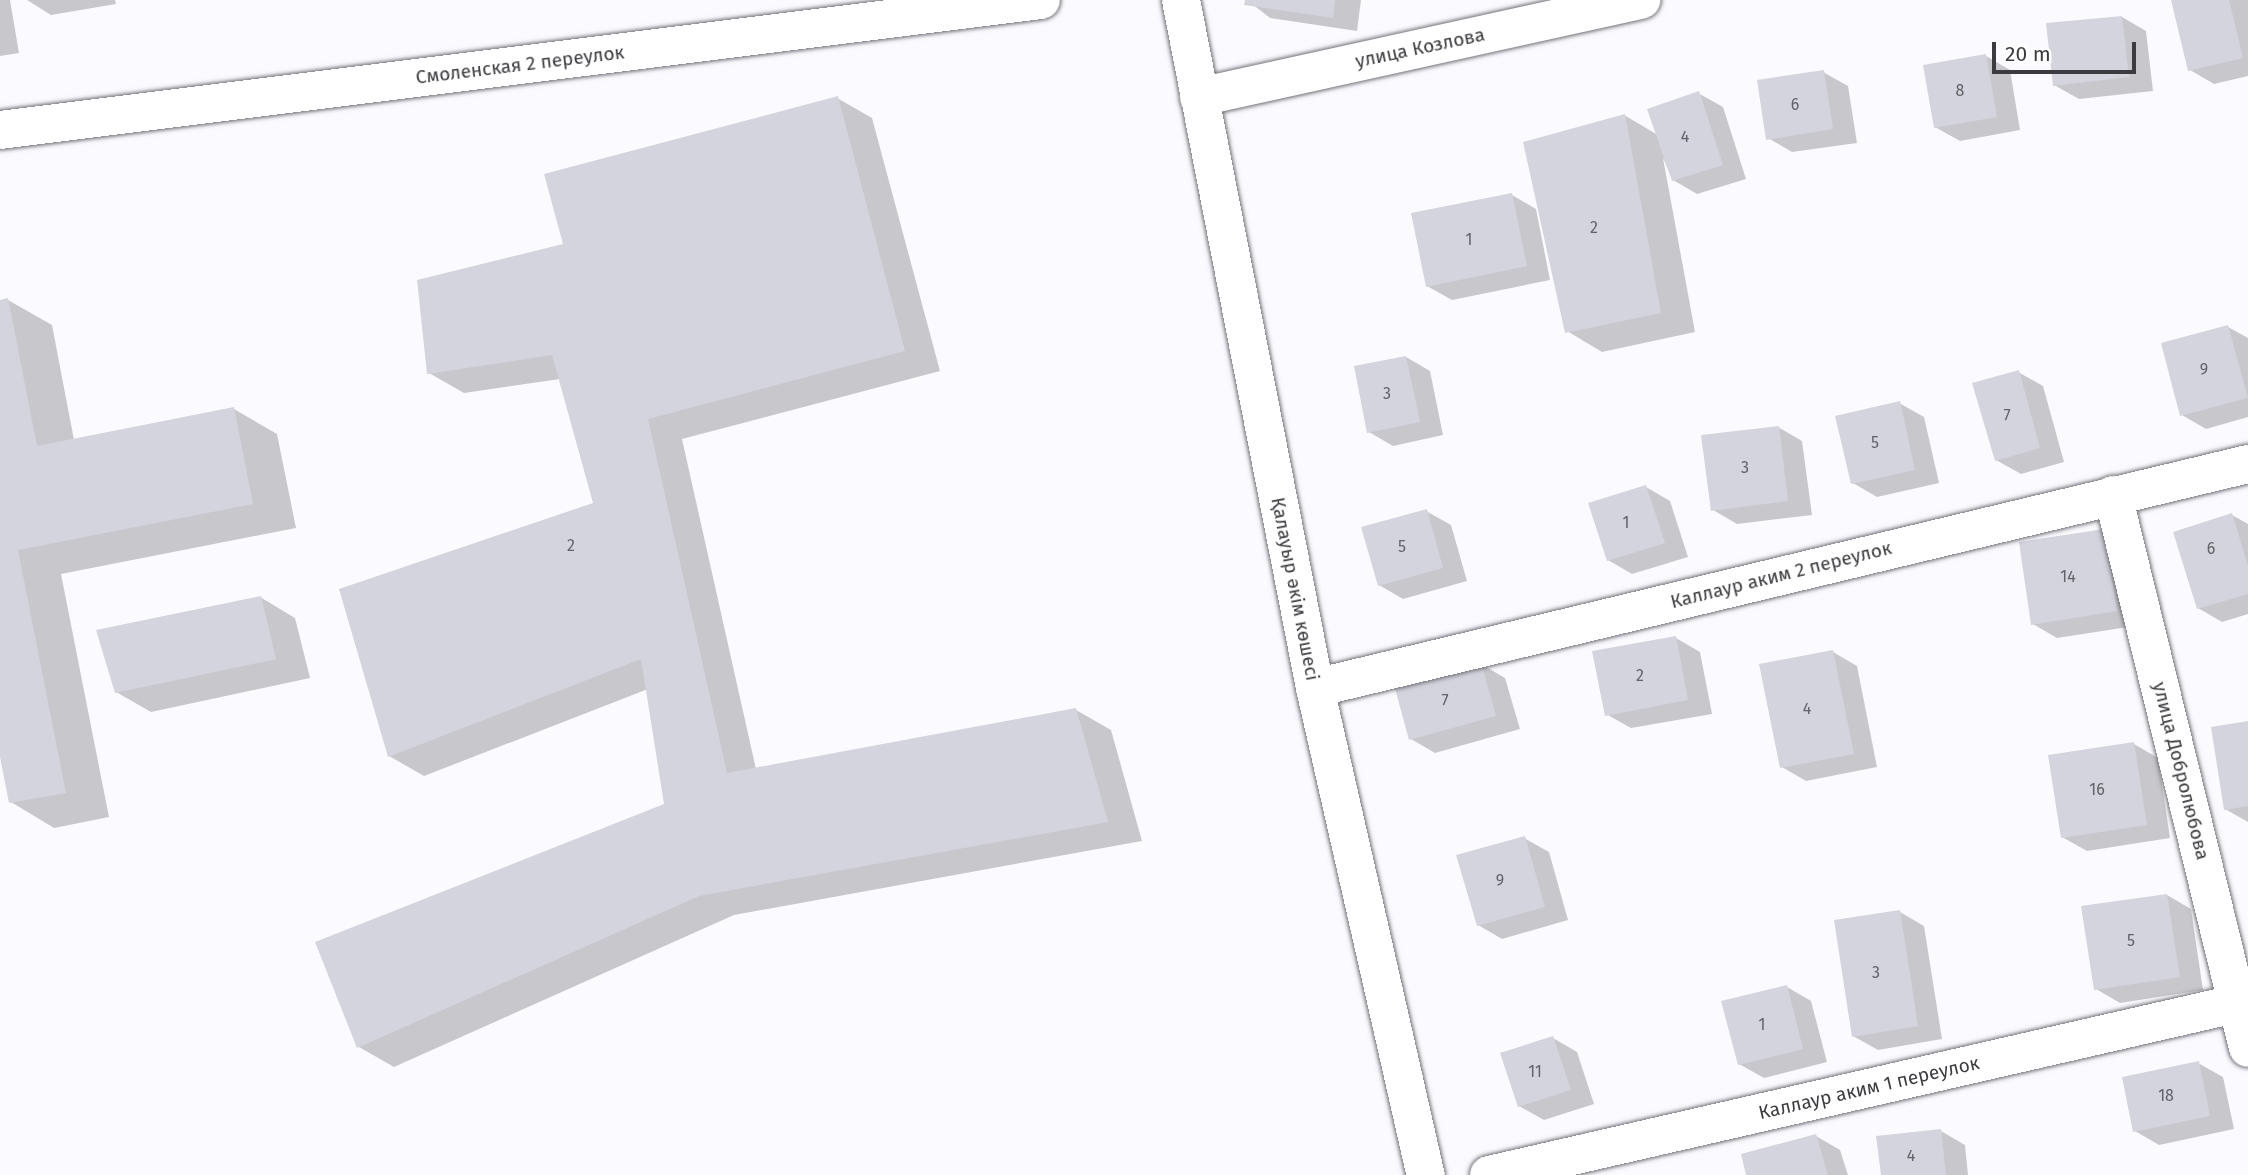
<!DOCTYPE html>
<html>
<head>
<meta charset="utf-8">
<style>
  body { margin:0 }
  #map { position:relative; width:2248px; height:1175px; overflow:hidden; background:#fbfbff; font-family:"Fira Sans",sans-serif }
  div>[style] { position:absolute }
  .shadow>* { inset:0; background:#0003 }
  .building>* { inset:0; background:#d3d4dd }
  .roads { filter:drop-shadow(0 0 2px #73737b) drop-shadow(0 0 2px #73737b) }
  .street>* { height:38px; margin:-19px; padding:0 19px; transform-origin:19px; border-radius:19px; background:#fff }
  span { translate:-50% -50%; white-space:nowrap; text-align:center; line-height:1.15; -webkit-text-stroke:5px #fff; paint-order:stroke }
  .number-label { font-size:16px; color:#626267 }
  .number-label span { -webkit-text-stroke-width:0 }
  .street-label { font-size:19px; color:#3c3c40 }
  .scale { position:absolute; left:1992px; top:42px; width:144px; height:32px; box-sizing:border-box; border:4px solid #3c3c40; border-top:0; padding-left:9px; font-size:21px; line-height:24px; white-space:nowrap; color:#3c3c40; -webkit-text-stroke:5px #fff; paint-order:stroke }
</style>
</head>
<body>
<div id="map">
  <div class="shadow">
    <i style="clip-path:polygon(0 0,10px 0,19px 53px,0 56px)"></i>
    <i style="clip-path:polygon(27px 0,115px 0,116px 4px,51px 15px)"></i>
    <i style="clip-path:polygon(1247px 0,1361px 0,1357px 31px,1270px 18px)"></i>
    <i style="clip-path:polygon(2172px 0,2248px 0,2248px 76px,2214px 84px,2190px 70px)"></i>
    <i style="clip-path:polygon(2122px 17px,2146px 31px,2153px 91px,2079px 99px,2054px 85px)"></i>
    <i style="clip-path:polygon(1986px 56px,2010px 70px,2020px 130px,1960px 141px,1935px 127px)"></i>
    <i style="clip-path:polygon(1823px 72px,1848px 86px,1857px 143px,1792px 152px,1768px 138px)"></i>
    <i style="clip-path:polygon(1698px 93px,1723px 107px,1746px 179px,1697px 194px,1673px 180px,1663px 158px,1695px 332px,1602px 352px,1567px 331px,1624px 115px,1658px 135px)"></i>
    <i style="clip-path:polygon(837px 98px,872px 118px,940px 371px,682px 439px,756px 769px,1076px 710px,1111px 730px,1142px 841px,734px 915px,394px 1067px,359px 1047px,666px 805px,648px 689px,424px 776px,389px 756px,595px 504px,560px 379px,464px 393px,429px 373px,565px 245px)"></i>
    <i style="clip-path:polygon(1512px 195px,1536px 209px,1550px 280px,1452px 300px,1427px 286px)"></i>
    <i style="clip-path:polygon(8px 300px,52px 325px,74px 440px,234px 409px,277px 434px,296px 528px,61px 574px,109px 817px,54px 828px,11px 802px,0 748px,0 302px)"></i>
    <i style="clip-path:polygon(2228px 327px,2248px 338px,2248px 417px,2206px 429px,2182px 415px)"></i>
    <i style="clip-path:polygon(1406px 357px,1430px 371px,1443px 435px,1393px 446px,1369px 432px)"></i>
    <i style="clip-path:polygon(2018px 372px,2043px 386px,2064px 462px,2021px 474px,1996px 460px)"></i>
    <i style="clip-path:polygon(1899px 403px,1924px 417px,1939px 483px,1877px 497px,1853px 483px)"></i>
    <i style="clip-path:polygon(1778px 427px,1802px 441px,1812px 515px,1737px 524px,1713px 510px)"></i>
    <i style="clip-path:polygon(1646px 487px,1670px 501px,1688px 557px,1632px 574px,1608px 560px)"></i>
    <i style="clip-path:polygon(1426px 511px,1451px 525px,1467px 581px,1403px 599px,1379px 585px)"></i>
    <i style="clip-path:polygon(2232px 515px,2248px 524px,2248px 614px,2222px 622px,2198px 608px)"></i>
    <i style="clip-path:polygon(2104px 531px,2141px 625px,2057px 638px,2033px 624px)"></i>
    <i style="clip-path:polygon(260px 597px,295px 618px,310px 678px,151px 712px,116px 692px)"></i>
    <i style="clip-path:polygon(1676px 638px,1700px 652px,1712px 714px,1631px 728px,1606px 714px)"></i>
    <i style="clip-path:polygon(1833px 652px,1857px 666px,1877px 767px,1806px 781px,1782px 767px)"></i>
    <i style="clip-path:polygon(1481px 664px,1505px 678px,1520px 729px,1435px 753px,1411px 739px)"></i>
    <i style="clip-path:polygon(2248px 723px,2248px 822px,2225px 809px)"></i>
    <i style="clip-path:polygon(2134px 744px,2158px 758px,2170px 838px,2087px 851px,2062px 837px)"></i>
    <i style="clip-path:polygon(1524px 838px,1549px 852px,1568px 920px,1502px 939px,1478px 925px)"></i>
    <i style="clip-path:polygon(2167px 895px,2191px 909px,2203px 990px,2120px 1003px,2096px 989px)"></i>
    <i style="clip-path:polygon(1900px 912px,1924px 926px,1942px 1039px,1878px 1050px,1853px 1036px)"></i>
    <i style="clip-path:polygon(1787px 987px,1811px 1001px,1827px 1062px,1764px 1078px,1739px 1064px)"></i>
    <i style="clip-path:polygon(1553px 1038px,1577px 1052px,1594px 1104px,1544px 1120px,1519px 1106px)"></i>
    <i style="clip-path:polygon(2198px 1063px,2223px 1077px,2234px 1129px,2159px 1145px,2135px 1131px)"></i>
    <i style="clip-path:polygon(1941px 1131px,1965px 1145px,1968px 1175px,1882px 1175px)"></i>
    <i style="clip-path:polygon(1816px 1136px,1840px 1150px,1848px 1175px,1748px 1175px)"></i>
  </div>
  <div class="building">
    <i style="clip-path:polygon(1245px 0,1335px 0,1333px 18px,1244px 5px)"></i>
    <i style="clip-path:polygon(2171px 0,2229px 0,2243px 58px,2188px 71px)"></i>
    <i style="clip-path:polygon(2122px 16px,2129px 77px,2053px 86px,2046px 23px)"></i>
    <i style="clip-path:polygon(1986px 54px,1997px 117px,1934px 128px,1923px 65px)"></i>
    <i style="clip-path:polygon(1824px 70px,1833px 129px,1766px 140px,1757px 80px)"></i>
    <i style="clip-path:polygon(1699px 91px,1723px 165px,1672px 181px,1647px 109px)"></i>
    <i style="clip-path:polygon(838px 96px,905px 351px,648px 419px,727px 773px,1076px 708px,1108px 822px,699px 896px,357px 1048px,315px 942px,664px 804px,641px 659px,388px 757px,339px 589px,593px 503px,552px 355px,427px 374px,417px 280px,563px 244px,544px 174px)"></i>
    <i style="clip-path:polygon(1625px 114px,1661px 313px,1565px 333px,1523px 142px)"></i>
    <i style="clip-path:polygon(1512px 193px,1527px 266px,1426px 287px,1411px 213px)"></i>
    <i style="clip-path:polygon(8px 298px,37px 446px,234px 407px,253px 504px,18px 550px,66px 793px,9px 803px,0 757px,0 300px)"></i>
    <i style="clip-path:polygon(2228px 325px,2248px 398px,2180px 416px,2161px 343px)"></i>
    <i style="clip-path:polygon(1406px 356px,1420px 422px,1367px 433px,1354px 366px)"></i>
    <i style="clip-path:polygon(2019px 370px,2040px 448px,1995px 461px,1972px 383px)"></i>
    <i style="clip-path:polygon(1900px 401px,1915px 470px,1851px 484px,1835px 416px)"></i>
    <i style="clip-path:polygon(1779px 426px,1788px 501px,1711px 511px,1701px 435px)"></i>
    <i style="clip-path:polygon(1646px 485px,1665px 543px,1607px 561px,1588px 503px)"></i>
    <i style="clip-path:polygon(1427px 509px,1443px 568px,1378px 586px,1361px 527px)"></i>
    <i style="clip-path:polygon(2232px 513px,2248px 566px,2248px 594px,2197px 609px,2173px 532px)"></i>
    <i style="clip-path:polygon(2104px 529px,2117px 611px,2031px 625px,2019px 542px)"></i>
    <i style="clip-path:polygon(261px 596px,276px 659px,115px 693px,96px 630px)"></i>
    <i style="clip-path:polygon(1676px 636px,1688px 700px,1605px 716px,1592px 651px)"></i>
    <i style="clip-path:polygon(1833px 650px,1854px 754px,1780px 768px,1759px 664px)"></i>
    <i style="clip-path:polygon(1481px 662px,1496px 716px,1409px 740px,1394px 685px)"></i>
    <i style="clip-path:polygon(2248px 721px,2248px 806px,2224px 810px,2211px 727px)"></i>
    <i style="clip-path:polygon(2134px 742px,2147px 825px,2061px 838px,2048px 755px)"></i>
    <i style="clip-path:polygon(1525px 836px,1545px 907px,1477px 926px,1456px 855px)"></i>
    <i style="clip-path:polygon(2167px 894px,2180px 977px,2094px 990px,2081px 906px)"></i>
    <i style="clip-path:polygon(1900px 910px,1918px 1026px,1852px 1037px,1834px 920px)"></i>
    <i style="clip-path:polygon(1787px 985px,1803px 1049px,1738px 1065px,1721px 1001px)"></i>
    <i style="clip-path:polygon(1553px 1036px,1571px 1090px,1518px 1107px,1500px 1053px)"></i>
    <i style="clip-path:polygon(2199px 1061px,2210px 1116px,2133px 1132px,2122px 1077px)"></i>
    <i style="clip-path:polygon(1941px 1129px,1946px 1175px,1881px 1175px,1876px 1136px)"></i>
    <i style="clip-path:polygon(1816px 1134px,1828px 1175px,1746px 1175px,1741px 1154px)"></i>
  </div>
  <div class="roads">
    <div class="street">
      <i style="left:1181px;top:0;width:701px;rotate:78.98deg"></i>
      <i style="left:1315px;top:688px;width:499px;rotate:77.2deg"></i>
      <i style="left:1199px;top:97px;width:453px;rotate:-12.4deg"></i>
      <i style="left:0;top:130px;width:1049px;rotate:-7.12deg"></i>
      <i style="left:2113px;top:495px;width:569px;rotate:76.28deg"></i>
      <i style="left:1315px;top:688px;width:960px;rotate:-13.5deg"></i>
      <i style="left:1489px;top:1175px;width:779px;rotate:-12.91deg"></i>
    </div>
  </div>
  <div class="number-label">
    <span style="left:1960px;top:91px">8</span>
    <span style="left:1795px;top:105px">6</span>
    <span style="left:1685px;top:137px">4</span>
    <span style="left:1594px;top:228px">2</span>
    <span style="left:1469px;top:240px">1</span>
    <span style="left:2204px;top:370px">9</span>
    <span style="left:1387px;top:394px">3</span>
    <span style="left:2007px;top:416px">7</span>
    <span style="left:1875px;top:443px">5</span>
    <span style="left:1745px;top:468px">3</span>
    <span style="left:1626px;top:523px">1</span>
    <span style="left:571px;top:546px">2</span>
    <span style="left:1402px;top:547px">5</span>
    <span style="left:2211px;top:549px">6</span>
    <span style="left:2068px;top:577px">14</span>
    <span style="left:1640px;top:676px">2</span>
    <span style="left:1445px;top:701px">7</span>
    <span style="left:1807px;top:709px">4</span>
    <span style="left:2097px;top:790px">16</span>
    <span style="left:1500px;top:881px">9</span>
    <span style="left:2131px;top:941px">5</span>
    <span style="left:1876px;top:973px">3</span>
    <span style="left:1762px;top:1025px">1</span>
    <span style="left:1535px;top:1072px">11</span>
    <span style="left:2166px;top:1096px">18</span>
    <span style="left:1911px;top:1156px">4</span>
  </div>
  <div class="street-label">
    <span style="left:1420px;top:48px;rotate:-12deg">улица Козлова</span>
    <span style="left:520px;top:65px;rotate:-7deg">Смоленская 2 переулок</span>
    <span style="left:1781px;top:575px;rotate:-14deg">Каллаур аким 2 переулок</span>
    <span style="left:1295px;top:589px;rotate:79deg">Қалауыр әкім көшесі</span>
    <span style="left:2181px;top:771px;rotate:76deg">улица Добролюбова</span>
    <span style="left:1869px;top:1088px;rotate:-13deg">Каллаур аким 1 переулок</span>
  </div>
  <div class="scale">20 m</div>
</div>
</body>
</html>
